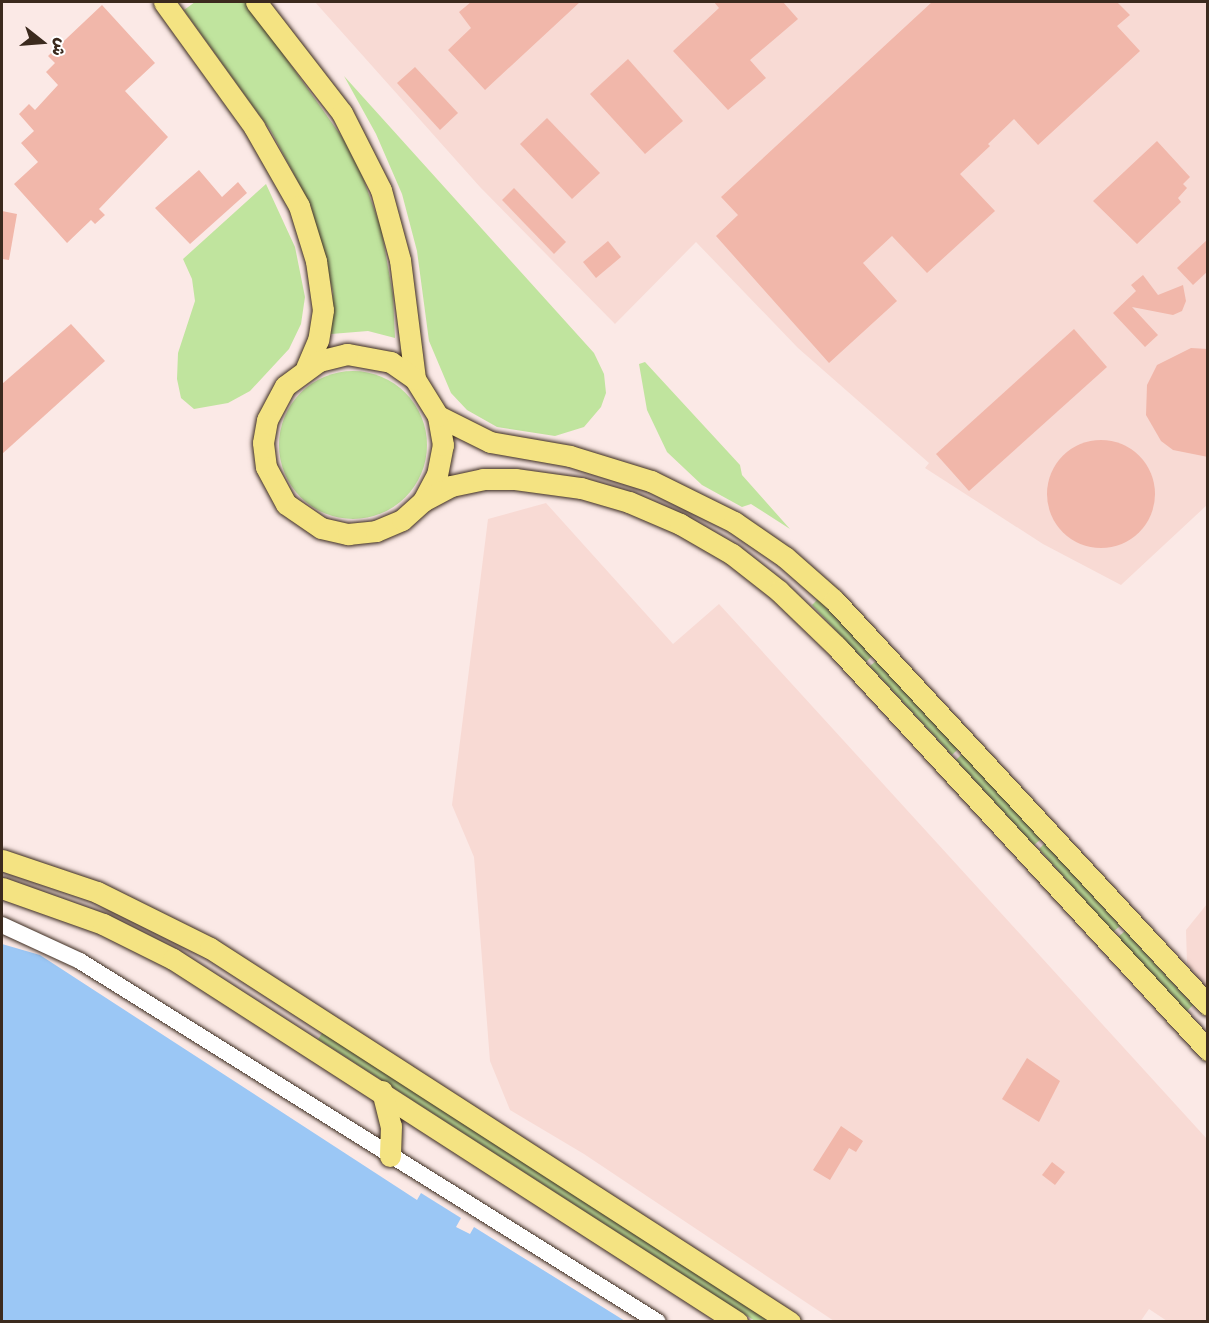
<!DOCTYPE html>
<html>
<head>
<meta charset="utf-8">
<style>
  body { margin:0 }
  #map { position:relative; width:1209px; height:1323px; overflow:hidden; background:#fbe9e6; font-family:Pangolin,"Playpen Sans Arabic",sans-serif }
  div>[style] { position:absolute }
  .built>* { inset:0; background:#f8dad4 }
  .green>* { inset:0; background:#c0e49e }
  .round { border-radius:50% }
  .water>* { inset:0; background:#9bc7f5 }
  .building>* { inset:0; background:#f1b7aa }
  .roads { filter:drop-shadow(0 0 2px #3b2a1e) drop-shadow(0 0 2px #3b2a1e) }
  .minor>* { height:16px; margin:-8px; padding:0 8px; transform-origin:8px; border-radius:8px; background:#fff }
  .major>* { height:21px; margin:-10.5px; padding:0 10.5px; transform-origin:10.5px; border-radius:10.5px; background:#f4e382 }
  span { translate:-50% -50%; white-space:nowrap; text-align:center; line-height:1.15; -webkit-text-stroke:5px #fff; paint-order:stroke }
  .frame { position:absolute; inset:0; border:3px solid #3b2a1e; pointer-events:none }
  .north { position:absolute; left:12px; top:12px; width:60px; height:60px; -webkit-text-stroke:4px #fff; paint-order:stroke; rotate:107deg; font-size:16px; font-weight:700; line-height:24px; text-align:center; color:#3b2a1e }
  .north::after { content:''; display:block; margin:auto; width:21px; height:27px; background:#3b2a1e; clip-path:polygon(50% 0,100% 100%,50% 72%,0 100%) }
</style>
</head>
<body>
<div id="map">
  <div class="built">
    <i style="clip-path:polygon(315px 2px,1207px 2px,1207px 505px,1121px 585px,1043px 544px,925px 468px,929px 463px,798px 348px,696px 242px,615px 324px,480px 187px)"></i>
    <i style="clip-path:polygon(546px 503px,673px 644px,719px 604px,1207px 1139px,1207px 1321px,1167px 1321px,1149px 1309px,1140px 1322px,834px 1321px,584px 1154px,510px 1110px,490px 1061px,474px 857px,452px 805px,488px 519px)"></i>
    <i style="clip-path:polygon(1207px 904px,1207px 991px,1187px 963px,1186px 930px)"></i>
  </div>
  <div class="green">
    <i style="clip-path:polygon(195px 2px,246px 2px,342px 137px,363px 178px,381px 228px,393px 295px,395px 338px,368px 331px,331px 334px,333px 292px,311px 206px,271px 131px,184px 10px)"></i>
    <i style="clip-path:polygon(344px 76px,594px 353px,604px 374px,606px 393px,601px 407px,584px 427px,555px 436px,497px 427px,467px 410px,451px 393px,429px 341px,417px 251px,402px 194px,376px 134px)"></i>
    <i style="clip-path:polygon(266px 184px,295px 247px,305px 297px,301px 324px,289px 349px,250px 391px,228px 403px,194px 409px,181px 398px,177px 379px,178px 353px,195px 301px,192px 279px,183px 259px)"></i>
    <i style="clip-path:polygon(645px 362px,740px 465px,742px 475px,790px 529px,751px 504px,742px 507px,702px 485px,667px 452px,647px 410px,639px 364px)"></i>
    <i class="round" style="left:279px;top:371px;width:148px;height:148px"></i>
    <i style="clip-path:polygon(818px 599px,872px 656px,866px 662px,812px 605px)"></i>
    <i style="clip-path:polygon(876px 661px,958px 749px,952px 755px,870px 666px)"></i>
    <i style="clip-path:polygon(963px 753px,1041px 839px,1034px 845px,956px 760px)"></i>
    <i style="clip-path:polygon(1045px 843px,1120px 926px,1113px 932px,1039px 849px)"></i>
    <i style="clip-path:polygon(1125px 931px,1193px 1005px,1186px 1012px,1118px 937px)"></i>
    <i style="clip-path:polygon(323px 1032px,771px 1321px,755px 1321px,318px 1039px)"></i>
  </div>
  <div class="water">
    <i style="clip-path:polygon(2px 944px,40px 955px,417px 1200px,421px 1193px,461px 1218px,456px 1227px,470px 1234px,474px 1227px,625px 1321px,2px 1321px)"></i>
  </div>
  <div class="building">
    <i style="clip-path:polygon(471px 2px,580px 2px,485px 90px,448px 50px,471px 28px,459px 12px)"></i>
    <i style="clip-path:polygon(714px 2px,783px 2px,798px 19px,750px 60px,766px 78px,728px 110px,673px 51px,719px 8px)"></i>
    <i style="clip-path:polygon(932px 2px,1117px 2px,1130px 15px,1117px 26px,1140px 51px,1038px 145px,1014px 119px,988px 144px,990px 146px,960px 174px,995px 211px,927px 273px,892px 236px,863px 263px,897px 301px,829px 363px,716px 236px,738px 215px,721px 197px)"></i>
    <i style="clip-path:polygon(102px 5px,155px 63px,125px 91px,168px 137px,99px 209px,105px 215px,95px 224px,91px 220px,67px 243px,14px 184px,38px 162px,21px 143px,34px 131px,19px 114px,29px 104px,35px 110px,58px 85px,46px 72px,55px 63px,48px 56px)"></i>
    <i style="clip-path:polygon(628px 59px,683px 121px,645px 154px,590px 94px)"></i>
    <i style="clip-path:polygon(415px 67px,458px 113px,440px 130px,397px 83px)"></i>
    <i style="clip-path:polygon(547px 118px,600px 173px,572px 199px,520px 144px)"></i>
    <i style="clip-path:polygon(1157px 141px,1190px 177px,1183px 184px,1187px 188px,1178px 198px,1181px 202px,1137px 244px,1093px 201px)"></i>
    <i style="clip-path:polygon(199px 170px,222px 197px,238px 182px,247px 193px,190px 244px,155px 208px)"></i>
    <i style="clip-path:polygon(514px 188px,566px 242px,554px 254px,502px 200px)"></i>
    <i style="clip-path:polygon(2px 211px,17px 214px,9px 260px,2px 259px)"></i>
    <i style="clip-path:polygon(1208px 239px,1208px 271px,1193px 285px,1177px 268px)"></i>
    <i style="clip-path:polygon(608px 241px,621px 257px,596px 278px,583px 262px)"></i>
    <i style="clip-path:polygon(1143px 275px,1158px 295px,1183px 285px,1186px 301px,1182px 311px,1173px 315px,1132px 307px,1158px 335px,1145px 347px,1113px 313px,1136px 291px,1131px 285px)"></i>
    <i style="clip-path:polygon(71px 324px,105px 361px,2px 454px,2px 384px)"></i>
    <i style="clip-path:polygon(1074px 329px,1107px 367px,969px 491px,936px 454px)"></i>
    <i style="clip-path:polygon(1191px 348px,1208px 349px,1208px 457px,1173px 450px,1161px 441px,1146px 415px,1147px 385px,1157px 365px)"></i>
    <i class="round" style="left:1047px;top:440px;width:108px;height:108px"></i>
    <i style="clip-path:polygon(1027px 1058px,1060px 1081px,1039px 1122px,1002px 1099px)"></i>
    <i style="clip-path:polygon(841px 1126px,863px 1141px,856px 1152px,849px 1148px,830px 1180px,813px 1170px)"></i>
    <i style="clip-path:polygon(1052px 1162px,1065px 1172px,1055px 1185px,1042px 1175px)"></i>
  </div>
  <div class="roads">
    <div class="minor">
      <i style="left:2px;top:925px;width:86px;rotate:24.8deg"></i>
      <i style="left:80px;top:961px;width:681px;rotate:31.99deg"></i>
    </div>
    <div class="major">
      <i style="left:164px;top:2px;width:154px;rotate:54.2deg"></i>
      <i style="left:254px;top:127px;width:91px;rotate:60.3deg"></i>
      <i style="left:299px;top:206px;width:58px;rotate:72.8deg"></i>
      <i style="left:316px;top:261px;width:49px;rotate:81.9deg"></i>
      <i style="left:323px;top:310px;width:30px;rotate:99deg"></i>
      <i style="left:318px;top:340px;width:30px;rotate:113deg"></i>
      <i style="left:256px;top:2px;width:140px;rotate:52.2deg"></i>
      <i style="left:342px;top:113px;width:86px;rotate:63.1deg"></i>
      <i style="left:381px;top:190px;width:73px;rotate:74.8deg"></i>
      <i style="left:400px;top:260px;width:120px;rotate:82.8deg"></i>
      <i style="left:438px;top:416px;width:58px;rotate:26.6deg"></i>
      <i style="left:490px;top:442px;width:81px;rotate:9.9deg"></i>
      <i style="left:570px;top:456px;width:85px;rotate:17.2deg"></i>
      <i style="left:651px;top:481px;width:93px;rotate:26.3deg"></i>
      <i style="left:734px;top:522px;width:62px;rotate:34.5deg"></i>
      <i style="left:785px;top:557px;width:65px;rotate:41.3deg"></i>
      <i style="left:834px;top:600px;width:551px;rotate:47.28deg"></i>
      <i style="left:423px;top:501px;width:30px;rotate:-62deg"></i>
      <i style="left:437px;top:475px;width:31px;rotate:-79deg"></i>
      <i style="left:443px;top:445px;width:29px;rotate:-100deg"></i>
      <i style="left:438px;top:416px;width:44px;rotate:-121.9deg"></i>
      <i style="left:415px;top:379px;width:29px;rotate:-145deg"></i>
      <i style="left:391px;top:362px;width:45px;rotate:-169.7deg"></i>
      <i style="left:347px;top:354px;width:29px;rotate:166deg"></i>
      <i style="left:319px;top:361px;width:42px;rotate:143.7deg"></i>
      <i style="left:285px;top:386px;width:38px;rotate:118deg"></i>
      <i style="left:267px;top:420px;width:23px;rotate:100deg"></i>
      <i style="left:263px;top:443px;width:24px;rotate:83deg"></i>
      <i style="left:266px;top:467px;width:42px;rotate:61.6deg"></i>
      <i style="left:286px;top:504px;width:42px;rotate:34.4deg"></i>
      <i style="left:321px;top:528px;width:28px;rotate:13deg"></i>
      <i style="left:348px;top:534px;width:28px;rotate:-6deg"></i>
      <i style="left:376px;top:531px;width:28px;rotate:-23deg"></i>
      <i style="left:402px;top:520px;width:28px;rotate:-42deg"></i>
      <i style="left:423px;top:501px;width:32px;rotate:-28deg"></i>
      <i style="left:451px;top:486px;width:33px;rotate:-12deg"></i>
      <i style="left:483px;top:479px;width:32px"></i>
      <i style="left:515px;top:479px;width:67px;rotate:7.8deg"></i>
      <i style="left:581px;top:488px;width:50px;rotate:16.3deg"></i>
      <i style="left:629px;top:502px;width:56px;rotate:23.3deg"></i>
      <i style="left:680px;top:524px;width:60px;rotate:30deg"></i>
      <i style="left:732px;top:554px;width:60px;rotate:38.2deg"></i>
      <i style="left:779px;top:591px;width:81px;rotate:44deg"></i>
      <i style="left:837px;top:647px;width:548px;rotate:47.37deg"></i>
      <i style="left:2px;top:860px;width:100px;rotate:18.6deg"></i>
      <i style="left:97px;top:892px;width:126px;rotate:26.4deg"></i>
      <i style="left:210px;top:948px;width:690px;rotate:32.82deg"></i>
      <i style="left:2px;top:888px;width:107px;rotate:19.6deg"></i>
      <i style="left:103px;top:924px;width:78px;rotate:26.6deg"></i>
      <i style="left:173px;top:959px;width:671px;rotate:32.77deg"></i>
      <i style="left:382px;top:1091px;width:36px;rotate:76deg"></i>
      <i style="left:391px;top:1126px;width:30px;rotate:92deg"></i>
    </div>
  </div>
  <div class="frame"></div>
  <div class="north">ش</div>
</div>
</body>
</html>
